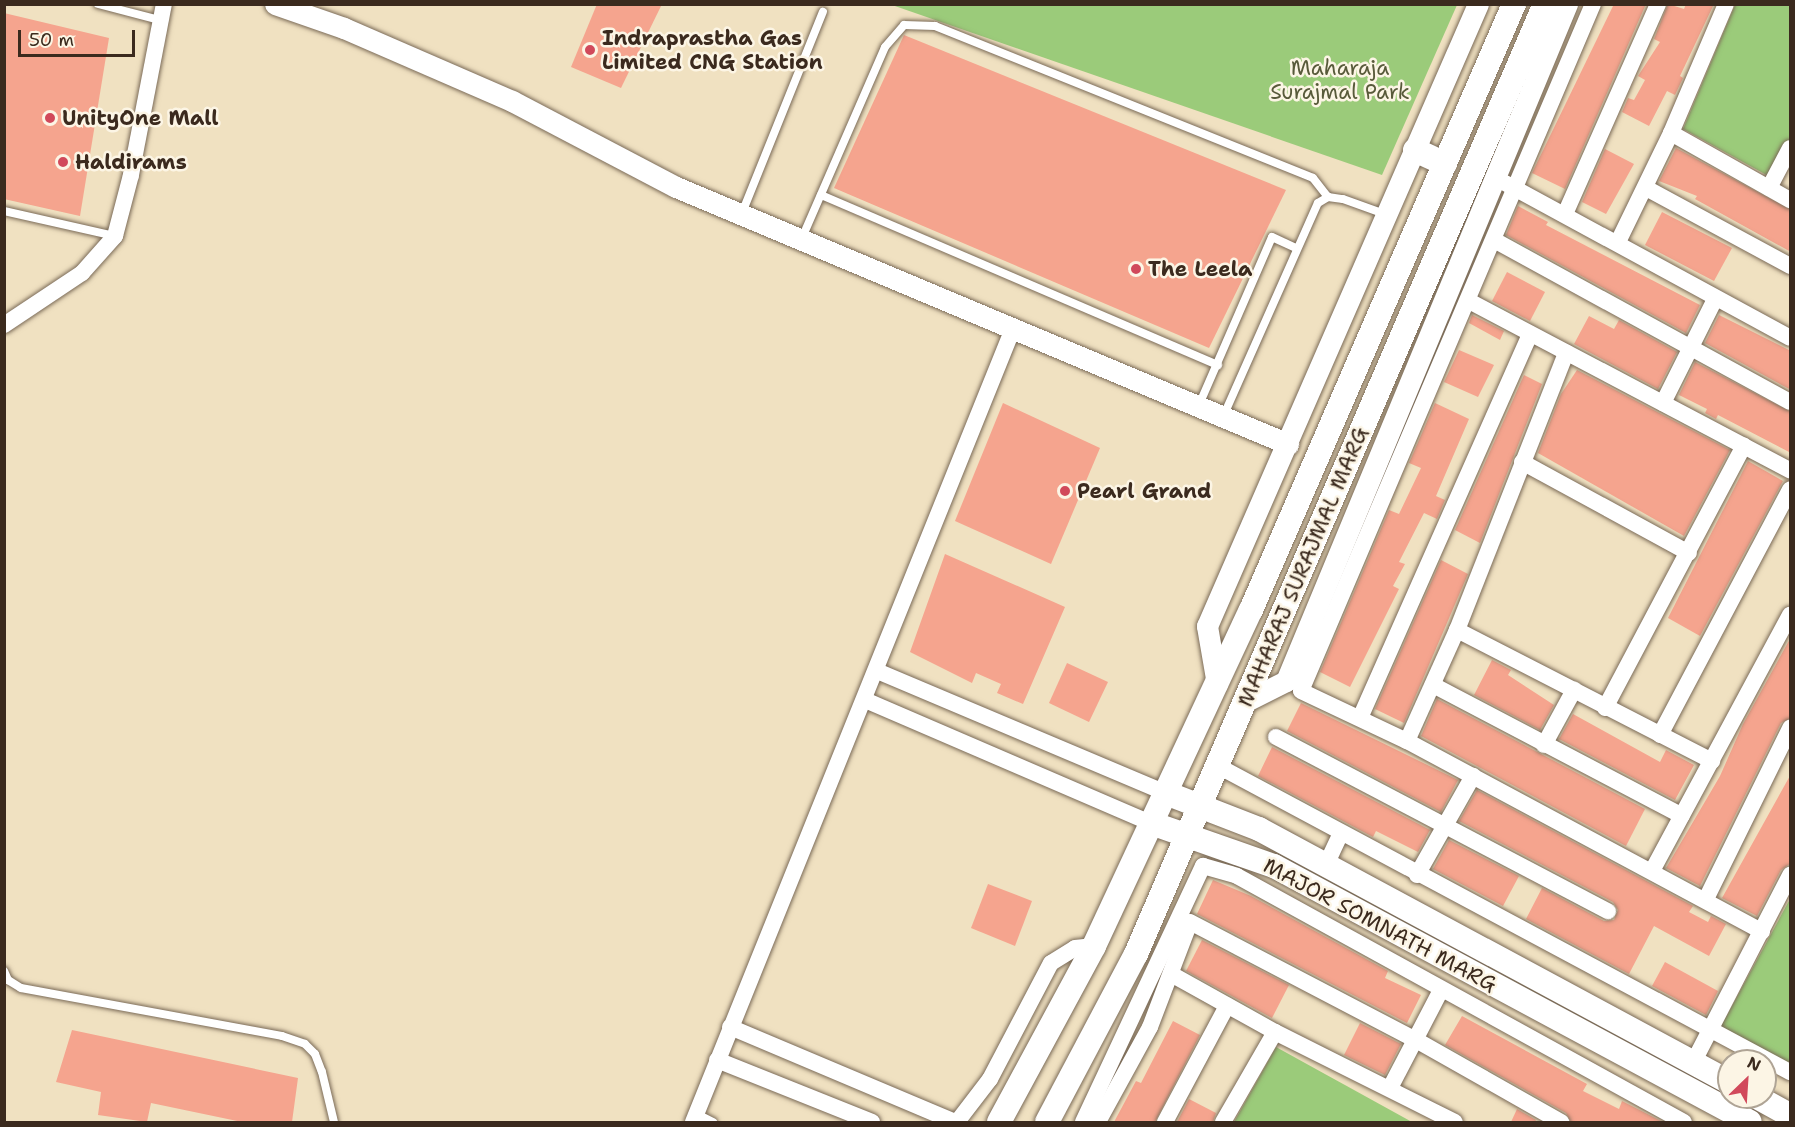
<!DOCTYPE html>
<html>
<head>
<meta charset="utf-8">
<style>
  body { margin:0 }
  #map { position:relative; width:1795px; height:1127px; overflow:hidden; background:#f0e1c1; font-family:"Shantell Sans",sans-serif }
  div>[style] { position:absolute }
  .green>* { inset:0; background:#9bcb7a }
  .building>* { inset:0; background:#f5a48e }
  .roads { filter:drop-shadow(0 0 2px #7a6a57) drop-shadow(0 0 2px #7a6a57) }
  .service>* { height:8px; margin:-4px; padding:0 4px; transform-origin:4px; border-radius:4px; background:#fff }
  .minor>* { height:16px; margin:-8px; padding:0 8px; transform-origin:8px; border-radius:8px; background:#fff }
  .tertiary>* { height:21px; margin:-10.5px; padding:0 10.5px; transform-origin:10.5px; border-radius:10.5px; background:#fff }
  .secondary>* { height:24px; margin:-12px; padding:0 12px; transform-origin:12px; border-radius:12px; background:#fff }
  .dots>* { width:16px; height:16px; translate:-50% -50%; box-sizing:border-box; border:3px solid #fcf5e5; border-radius:50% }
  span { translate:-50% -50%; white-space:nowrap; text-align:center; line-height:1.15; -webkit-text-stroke:5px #fcf5e5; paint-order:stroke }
  .poi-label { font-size:21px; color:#3b2a1e; font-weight:700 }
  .left { translate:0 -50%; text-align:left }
  .park-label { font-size:21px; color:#585a3a }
  .street-label { font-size:21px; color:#3b2a1e }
  .frame { position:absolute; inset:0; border:6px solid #3b2a1e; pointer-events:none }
  .north { position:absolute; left:1717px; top:1049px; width:60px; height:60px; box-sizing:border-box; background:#fcf5e5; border:2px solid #afa495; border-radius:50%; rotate:25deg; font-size:16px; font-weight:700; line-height:24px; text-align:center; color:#3b2a1e }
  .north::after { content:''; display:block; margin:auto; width:21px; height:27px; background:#d1495b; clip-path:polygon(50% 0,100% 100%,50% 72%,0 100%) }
  .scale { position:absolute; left:18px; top:30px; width:117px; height:27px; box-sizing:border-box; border:3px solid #3b2a1e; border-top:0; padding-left:8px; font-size:18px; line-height:21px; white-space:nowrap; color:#3b2a1e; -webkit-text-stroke:4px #fcf5e5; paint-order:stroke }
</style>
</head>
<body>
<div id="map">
  <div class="green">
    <i style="clip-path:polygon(892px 5px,1457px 5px,1382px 175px)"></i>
    <i style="clip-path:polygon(1735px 5px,1790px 5px,1790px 139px,1772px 178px,1683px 129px)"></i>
    <i style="clip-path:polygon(1790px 899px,1790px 1066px,1720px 1028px)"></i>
    <i style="clip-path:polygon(1276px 1047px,1412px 1122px,1234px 1122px)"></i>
  </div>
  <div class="building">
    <i style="clip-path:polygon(597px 4px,662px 4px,621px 88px,571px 67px)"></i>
    <i style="clip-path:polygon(1614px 4px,1646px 4px,1565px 189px,1532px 173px)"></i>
    <i style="clip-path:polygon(1668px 4px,1684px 9px,1686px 4px,1714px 4px,1680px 76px,1683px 78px,1675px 95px,1667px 91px,1649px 126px,1622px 112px,1628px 98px,1634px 100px,1645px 80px,1638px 76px,1660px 42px,1654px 39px)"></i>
    <i style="clip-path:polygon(4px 13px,109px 38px,80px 216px,4px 199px)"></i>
    <i style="clip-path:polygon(904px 35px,1286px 190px,1209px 348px,834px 188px)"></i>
    <i style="clip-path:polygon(1676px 148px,1791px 210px,1791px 252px,1695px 199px,1697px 196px,1659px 181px)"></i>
    <i style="clip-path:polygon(1605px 149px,1634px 164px,1606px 214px,1582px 202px)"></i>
    <i style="clip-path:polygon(1518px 206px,1548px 222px,1546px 225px,1700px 305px,1686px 333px,1506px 235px)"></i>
    <i style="clip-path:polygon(1662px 212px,1732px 248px,1714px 281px,1645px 245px)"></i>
    <i style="clip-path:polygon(1507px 272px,1545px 292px,1530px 321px,1492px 301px)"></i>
    <i style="clip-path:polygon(1472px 315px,1504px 331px,1500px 340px,1469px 323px)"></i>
    <i style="clip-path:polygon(1719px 315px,1791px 351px,1791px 390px,1705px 343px)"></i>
    <i style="clip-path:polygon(1589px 316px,1614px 329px,1619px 320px,1677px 352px,1658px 389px,1574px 344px)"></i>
    <i style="clip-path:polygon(1459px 350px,1494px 365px,1478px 397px,1444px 382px)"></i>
    <i style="clip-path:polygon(1695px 362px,1791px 412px,1791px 453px,1718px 415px,1716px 419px,1705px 413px,1707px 409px,1679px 395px)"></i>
    <i style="clip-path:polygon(1577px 370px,1730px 450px,1684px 536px,1538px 453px,1561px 394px)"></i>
    <i style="clip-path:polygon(1524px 375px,1542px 384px,1480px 543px,1455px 530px)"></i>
    <i style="clip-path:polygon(1003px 403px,1100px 448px,1051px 564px,955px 521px)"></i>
    <i style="clip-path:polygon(1435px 403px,1469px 419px,1436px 496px,1445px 500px,1437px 519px,1424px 513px,1399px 562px,1405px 564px,1393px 586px,1399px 589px,1350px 687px,1320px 672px,1389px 510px,1399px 514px,1421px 468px,1409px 463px)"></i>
    <i style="clip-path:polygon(1748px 461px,1783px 481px,1700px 636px,1668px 618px)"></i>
    <i style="clip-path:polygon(945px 554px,1065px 607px,1023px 704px,997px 693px,1001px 684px,976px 673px,972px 683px,910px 652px)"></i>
    <i style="clip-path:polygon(1441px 560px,1468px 574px,1404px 723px,1375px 709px)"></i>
    <i style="clip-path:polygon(1791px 637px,1791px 718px,1781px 723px,1700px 886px,1666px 868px,1720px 776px,1743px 724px)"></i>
    <i style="clip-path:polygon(1492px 660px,1511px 670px,1508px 675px,1554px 705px,1540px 730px,1474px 695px)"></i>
    <i style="clip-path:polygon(1067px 663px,1108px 682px,1089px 722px,1049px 703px)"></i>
    <i style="clip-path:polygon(1437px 699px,1645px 809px,1626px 846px,1421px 736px)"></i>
    <i style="clip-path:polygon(1301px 703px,1458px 780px,1441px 812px,1287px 731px)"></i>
    <i style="clip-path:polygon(1573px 714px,1660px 762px,1666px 750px,1694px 765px,1675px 800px,1559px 739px)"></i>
    <i style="clip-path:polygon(1272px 747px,1430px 830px,1418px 852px,1376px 831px,1373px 837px,1258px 776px)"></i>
    <i style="clip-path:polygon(1791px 774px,1791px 863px,1781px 870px,1757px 916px,1722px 898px)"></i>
    <i style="clip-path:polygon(1477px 790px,1693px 906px,1689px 912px,1708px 922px,1711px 916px,1726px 924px,1709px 956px,1654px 926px,1629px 974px,1526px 919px,1542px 888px,1604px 921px,1614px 920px,1618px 910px,1613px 902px,1459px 821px)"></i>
    <i style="clip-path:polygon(1449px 840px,1519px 876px,1503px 906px,1433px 869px)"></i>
    <i style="clip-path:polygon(1213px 880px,1251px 896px,1388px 971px,1385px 978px,1421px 995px,1407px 1023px,1197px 914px)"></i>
    <i style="clip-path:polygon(988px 884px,1032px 901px,1015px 946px,971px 928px)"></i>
    <i style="clip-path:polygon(1202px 940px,1289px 985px,1272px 1018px,1186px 971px)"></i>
    <i style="clip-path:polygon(1665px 962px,1718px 991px,1706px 1015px,1652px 986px)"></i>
    <i style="clip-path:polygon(1462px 1016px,1587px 1084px,1583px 1091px,1619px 1109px,1622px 1101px,1663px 1122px,1571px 1122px,1566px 1113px,1445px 1045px)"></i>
    <i style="clip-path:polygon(1173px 1021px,1200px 1035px,1155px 1122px,1114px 1122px,1136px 1081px,1141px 1083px)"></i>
    <i style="clip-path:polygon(1360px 1023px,1401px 1044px,1385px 1075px,1344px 1055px)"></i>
    <i style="clip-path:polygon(72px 1030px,298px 1078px,292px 1122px,242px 1122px,151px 1103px,147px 1122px,98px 1115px,101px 1092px,56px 1082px)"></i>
    <i style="clip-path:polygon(1189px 1099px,1216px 1113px,1213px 1122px,1177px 1122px)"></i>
    <i style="clip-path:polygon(1517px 1109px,1536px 1120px,1535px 1122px,1511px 1122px)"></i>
  </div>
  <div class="roads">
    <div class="service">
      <i style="left:98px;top:4px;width:63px;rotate:14.7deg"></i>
      <i style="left:821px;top:195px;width:432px;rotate:23.2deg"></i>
      <i style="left:4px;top:211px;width:114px;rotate:12.7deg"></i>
      <i style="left:742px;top:213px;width:217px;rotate:-68.1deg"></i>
      <i style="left:802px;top:238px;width:208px;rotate:-66.5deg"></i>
      <i style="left:885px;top:47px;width:29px;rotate:-49deg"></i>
      <i style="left:904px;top:25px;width:31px;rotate:2deg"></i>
      <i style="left:935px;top:26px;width:407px;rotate:21.9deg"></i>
      <i style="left:1313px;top:178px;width:24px;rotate:52deg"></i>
      <i style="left:1199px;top:405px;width:183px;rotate:-66.5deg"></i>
      <i style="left:1272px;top:237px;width:26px;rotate:25deg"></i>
      <i style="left:1223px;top:417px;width:234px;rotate:-66.1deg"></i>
      <i style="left:1318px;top:203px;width:12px;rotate:-31deg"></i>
      <i style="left:1328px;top:197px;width:15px;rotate:8deg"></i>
      <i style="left:1343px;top:199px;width:45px;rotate:19.7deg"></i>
      <i style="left:4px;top:971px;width:10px;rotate:66deg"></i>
      <i style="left:8px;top:980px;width:15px;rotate:32deg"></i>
      <i style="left:21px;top:988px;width:265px;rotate:10.4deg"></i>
      <i style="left:282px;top:1036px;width:24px;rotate:19deg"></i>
      <i style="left:305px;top:1044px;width:14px;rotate:45deg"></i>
      <i style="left:315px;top:1054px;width:19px;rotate:69deg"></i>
      <i style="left:322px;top:1072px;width:51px;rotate:76.5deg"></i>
      <i style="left:697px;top:1114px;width:18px;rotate:27deg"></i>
    </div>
    <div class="minor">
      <i style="left:1593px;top:4px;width:746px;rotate:113.03deg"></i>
      <i style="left:1301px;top:691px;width:117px;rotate:25.3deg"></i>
      <i style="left:1407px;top:741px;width:403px;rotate:28.2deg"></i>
      <i style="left:1671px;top:133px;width:137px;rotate:29.4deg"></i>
      <i style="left:1505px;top:183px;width:324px;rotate:28.5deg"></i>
      <i style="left:1646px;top:188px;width:164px;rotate:28.4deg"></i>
      <i style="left:1769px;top:188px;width:45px;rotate:-62.3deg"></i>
      <i style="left:1565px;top:214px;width:230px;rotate:-66.1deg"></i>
      <i style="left:1494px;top:240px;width:337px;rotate:28.7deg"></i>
      <i style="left:1618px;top:242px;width:121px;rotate:-64.1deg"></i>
      <i style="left:1671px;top:133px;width:140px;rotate:-66.9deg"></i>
      <i style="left:1469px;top:301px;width:363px;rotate:27.8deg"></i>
      <i style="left:4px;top:325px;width:94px;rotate:-33.7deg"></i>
      <i style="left:82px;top:273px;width:50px;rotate:-48.3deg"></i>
      <i style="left:115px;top:236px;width:63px;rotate:-75.3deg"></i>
      <i style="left:131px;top:175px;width:174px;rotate:-79.1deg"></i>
      <i style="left:1663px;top:403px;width:116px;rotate:-63.4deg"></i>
      <i style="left:1522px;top:462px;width:190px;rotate:28.6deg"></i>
      <i style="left:1457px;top:630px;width:287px;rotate:27.2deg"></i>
      <i style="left:877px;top:671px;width:314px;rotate:22.9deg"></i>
      <i style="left:1433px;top:685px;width:281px;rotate:27.7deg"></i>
      <i style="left:865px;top:700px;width:311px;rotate:23.3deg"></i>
      <i style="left:1605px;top:708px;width:297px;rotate:-62.1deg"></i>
      <i style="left:1360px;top:718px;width:420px;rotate:-66.1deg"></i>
      <i style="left:1660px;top:735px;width:278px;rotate:-62.1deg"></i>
      <i style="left:1276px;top:737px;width:375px;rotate:27.7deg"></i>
      <i style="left:1407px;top:741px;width:122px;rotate:-65.8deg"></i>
      <i style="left:1457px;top:630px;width:298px;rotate:-68.5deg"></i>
      <i style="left:1544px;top:745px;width:63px;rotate:-61.4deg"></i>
      <i style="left:1218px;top:766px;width:649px;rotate:28.15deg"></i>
      <i style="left:1326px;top:865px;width:35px;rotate:-65deg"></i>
      <i style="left:1652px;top:871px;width:291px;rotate:-61.7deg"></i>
      <i style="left:1417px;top:875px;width:114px;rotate:-60.5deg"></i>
      <i style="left:1706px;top:899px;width:191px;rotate:-63.8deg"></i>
      <i style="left:1171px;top:974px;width:119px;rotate:29.1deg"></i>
      <i style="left:1275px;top:1032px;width:201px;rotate:26.6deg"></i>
      <i style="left:730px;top:1027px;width:244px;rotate:22.9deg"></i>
      <i style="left:717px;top:1060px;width:167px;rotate:21.8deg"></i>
      <i style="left:1693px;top:1063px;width:212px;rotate:-62.7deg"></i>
      <i style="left:1390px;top:1088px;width:110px;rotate:-62.5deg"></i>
      <i style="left:693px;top:1122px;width:853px;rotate:-68.04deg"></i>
      <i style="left:957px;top:1122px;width:54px;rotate:-52.5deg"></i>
      <i style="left:990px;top:1079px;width:131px;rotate:-62.3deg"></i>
      <i style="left:1051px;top:963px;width:28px;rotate:-32deg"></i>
      <i style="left:1075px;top:948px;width:19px;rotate:-6deg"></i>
      <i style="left:1083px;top:1122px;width:283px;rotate:-64.9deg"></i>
      <i style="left:1203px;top:866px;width:35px;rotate:16deg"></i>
      <i style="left:1237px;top:876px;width:510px;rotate:28.83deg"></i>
      <i style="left:1098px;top:1122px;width:108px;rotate:-61.3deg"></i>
      <i style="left:1150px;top:1027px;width:112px;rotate:-69.1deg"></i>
      <i style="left:1190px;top:922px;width:255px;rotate:27.6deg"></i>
      <i style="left:1416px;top:1040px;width:167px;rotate:29.5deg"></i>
      <i style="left:1165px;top:1122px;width:132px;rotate:-61.9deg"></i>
      <i style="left:1223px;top:1122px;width:104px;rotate:-60deg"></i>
    </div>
    <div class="tertiary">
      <i style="left:275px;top:4px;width:73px;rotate:19.2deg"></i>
      <i style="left:344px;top:28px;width:183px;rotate:23.5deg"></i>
      <i style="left:512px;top:101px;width:185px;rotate:27.7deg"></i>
      <i style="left:676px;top:187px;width:664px;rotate:22.78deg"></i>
      <i style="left:1217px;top:684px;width:59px;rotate:-99.8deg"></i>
      <i style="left:1207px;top:626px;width:678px;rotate:-66.46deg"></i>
      <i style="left:1246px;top:701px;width:45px;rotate:-26.6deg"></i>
      <i style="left:1286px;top:681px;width:733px;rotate:-67.46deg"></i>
    </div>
    <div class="secondary">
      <i style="left:1415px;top:150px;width:33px;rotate:25deg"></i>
      <i style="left:1166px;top:793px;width:100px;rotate:21.2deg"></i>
      <i style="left:1259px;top:829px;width:534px;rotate:28.29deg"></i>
      <i style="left:1151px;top:823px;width:130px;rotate:19.3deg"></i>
      <i style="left:1274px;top:866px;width:540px;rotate:28.27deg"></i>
      <i style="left:1757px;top:1097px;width:38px;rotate:29deg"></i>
      <i style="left:999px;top:1122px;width:200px;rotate:-61.6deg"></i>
      <i style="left:1094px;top:946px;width:371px;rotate:-65deg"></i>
      <i style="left:1251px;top:610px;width:661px;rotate:-66.54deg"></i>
      <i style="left:1047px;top:1122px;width:190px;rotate:-62.1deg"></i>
      <i style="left:1136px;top:954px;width:1034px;rotate:-66.71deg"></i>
    </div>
  </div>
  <div class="dots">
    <i style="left:590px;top:50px;background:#d1495b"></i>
    <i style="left:50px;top:118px;background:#d1495b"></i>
    <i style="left:63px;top:162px;background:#d1495b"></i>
    <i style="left:1136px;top:269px;background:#d1495b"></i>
    <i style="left:1065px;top:491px;background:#d1495b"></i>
  </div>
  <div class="poi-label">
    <span class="left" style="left:602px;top:50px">Indraprastha Gas<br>Limited CNG Station</span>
    <span class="left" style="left:62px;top:118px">UnityOne Mall</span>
    <span class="left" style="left:75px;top:162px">Haldirams</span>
    <span class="left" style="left:1148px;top:269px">The Leela</span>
    <span class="left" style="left:1077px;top:491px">Pearl Grand</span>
  </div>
  <div class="park-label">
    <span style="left:1340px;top:80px">Maharaja<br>Surajmal Park</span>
  </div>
  <div class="street-label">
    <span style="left:1303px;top:567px;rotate:-67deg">MAHARAJ SURAJMAL MARG</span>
    <span style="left:1380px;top:925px;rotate:28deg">MAJOR SOMNATH MARG</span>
  </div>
  <div class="frame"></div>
  <div class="north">N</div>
  <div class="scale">50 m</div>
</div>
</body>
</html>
